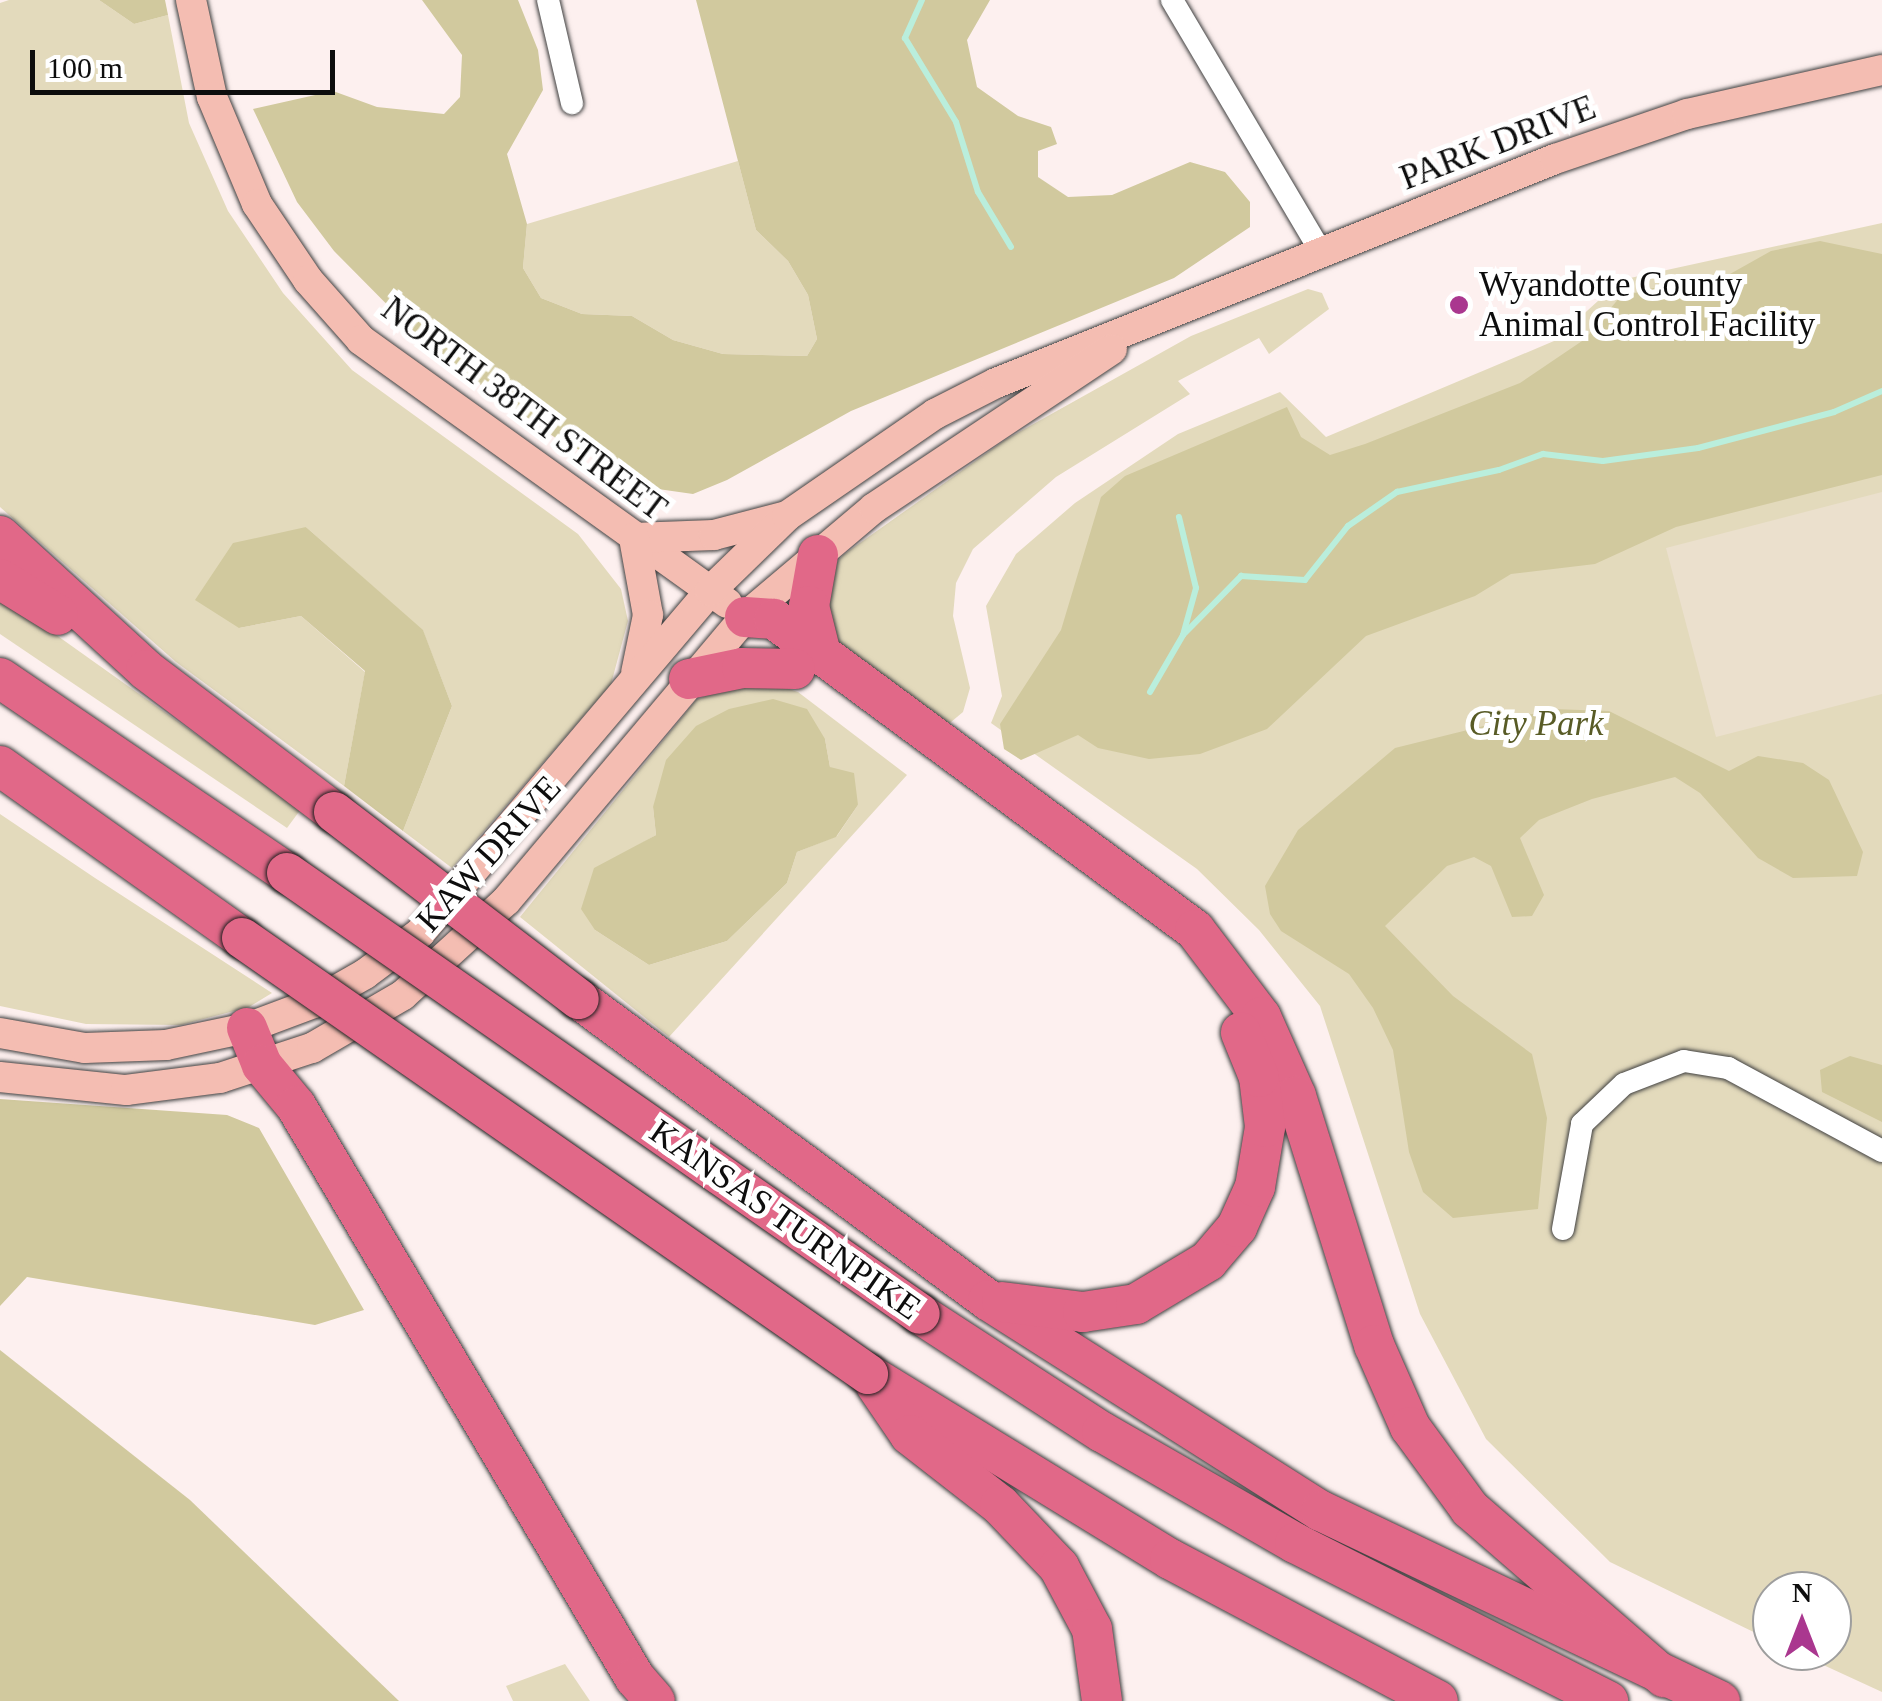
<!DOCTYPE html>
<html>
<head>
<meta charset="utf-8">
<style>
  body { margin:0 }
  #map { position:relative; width:1882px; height:1701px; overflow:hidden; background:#fdf0ef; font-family:"Times New Roman",serif }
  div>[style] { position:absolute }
  .green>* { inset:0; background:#e3dabc }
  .forest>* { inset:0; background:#d1c99e }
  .pitch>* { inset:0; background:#ebe0cd }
  .stream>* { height:6px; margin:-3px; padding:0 3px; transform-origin:3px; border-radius:3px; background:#baeedc }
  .roads { filter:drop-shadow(0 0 2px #404040) drop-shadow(0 0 2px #404040) }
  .minor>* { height:22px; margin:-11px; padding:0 11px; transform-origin:11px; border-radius:11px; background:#fff }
  .secondary>* { height:30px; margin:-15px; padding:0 15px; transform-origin:15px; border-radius:15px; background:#f4bdb2 }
  .motorway>* { height:40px; margin:-20px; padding:0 20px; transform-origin:20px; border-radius:20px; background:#e16888 }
  .bridges { filter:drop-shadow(0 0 2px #1e1e1e) drop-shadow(0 0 2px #1e1e1e) }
  .motorway-bridge>* { height:40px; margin:-20px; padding:0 20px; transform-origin:20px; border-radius:20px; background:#e16888 }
  .dots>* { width:28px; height:28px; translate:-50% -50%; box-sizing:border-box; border:5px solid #fff; border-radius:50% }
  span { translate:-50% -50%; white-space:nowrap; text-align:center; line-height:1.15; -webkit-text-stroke:10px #fff; paint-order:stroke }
  .street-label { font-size:35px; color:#0d0d0d }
  .poi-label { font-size:35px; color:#0d0d0d }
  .left { translate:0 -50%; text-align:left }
  .park-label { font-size:35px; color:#585b26; font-style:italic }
  .north { position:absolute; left:1752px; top:1571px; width:100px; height:100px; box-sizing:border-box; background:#fff; border:2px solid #9e9e9e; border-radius:50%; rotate:0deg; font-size:28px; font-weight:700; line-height:40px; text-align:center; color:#0d0d0d }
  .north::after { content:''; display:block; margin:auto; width:35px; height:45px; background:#aa378f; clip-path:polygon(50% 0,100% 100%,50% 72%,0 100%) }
  .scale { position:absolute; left:30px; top:50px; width:305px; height:45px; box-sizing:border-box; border:5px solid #0d0d0d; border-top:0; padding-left:12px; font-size:30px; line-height:35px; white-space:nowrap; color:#0d0d0d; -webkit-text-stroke:8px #fff; paint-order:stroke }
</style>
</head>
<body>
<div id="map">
  <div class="green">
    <i style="clip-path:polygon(9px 0,99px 0,134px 24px,168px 15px,189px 123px,228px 211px,283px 293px,352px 370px,578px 534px,621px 589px,628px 621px,611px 684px,452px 868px,403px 831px,452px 706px,423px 631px,306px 527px,239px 628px,301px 616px,365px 672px,344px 786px,176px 662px,0 507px,0 3px)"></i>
    <i style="clip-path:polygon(738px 161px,756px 230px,788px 261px,808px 295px,817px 339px,807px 356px,723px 354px,673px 340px,632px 316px,582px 314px,541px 298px,523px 268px,527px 224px)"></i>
    <i style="clip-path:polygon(1882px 223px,1882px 1692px,1793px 1651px,1832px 1651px,1832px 1591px,1772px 1591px,1772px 1641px,1610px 1562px,1486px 1439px,1420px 1314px,1320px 1006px,1259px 930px,1197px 869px,991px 723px,1002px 696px,986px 606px,1016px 554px,1075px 503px,1178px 434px,1280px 392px,1326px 437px,1554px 341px,1621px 280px)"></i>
    <i style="clip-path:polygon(1308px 289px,1322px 293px,1329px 309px,1269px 354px,1259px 338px,1178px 381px,1190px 394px,1056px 477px,973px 549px,956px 583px,953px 616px,970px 688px,963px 712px,945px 727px,831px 643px,828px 573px,843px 555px,1005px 440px,1191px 336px)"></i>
    <i style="clip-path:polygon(0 595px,301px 809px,287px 828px,0 634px)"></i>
    <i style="clip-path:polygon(evenodd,771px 683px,798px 692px,907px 775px,669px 1037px,520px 917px,696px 700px,728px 687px,771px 683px,825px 739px,830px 767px,858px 805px,837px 836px,797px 852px,787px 883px,727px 941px,649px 965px,595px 930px,628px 851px,656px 835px,653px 807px,825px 739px)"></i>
    <i style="clip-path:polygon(0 814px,95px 878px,272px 993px,249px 1007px,181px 1025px,86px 1024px,0 1006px)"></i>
    <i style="clip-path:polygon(565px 1664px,590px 1701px,513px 1701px,506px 1686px)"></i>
  </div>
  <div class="forest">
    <i style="clip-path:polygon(99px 0,165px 0,168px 15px,134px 24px)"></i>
    <i style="clip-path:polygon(422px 0,518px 0,538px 50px,543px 90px,507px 154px,527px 224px,523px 268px,541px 298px,582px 314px,632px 316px,673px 340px,723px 354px,807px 356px,817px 339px,808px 295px,788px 261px,756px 230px,696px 0,990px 0,967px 40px,977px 87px,1018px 116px,1051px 127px,1057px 144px,1038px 151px,1038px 177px,1068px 197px,1112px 195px,1190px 162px,1225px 172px,1250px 202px,1250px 227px,1174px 278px,851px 411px,727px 480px,693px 494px,658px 489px,557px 439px,432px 350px,334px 251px,297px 202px,253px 109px,333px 91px,377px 107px,444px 114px,460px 97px,462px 55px)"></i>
    <i style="clip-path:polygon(1820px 241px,1882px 254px,1882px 475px,1676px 527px,1595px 564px,1511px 574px,1475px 596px,1366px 636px,1267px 729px,1200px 754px,1149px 759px,1098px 748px,1078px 735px,1021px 760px,1004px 749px,1000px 724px,1061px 630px,1101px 497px,1125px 476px,1287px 407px,1301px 437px,1330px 455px,1365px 444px,1520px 383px,1585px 339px,1620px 297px,1661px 286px,1711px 293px,1730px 274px,1771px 251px)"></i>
    <i style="clip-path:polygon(306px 527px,423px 630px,452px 706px,403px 831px,344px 786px,365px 671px,301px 616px,239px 628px,195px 600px,233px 543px)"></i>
    <i style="clip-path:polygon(773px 699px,807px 709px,825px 739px,830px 767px,854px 773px,858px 805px,836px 837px,797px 852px,787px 883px,727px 941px,649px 965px,595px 930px,581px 909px,594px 868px,656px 835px,653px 807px,666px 760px,696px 726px,729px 709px)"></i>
    <i style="clip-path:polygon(1552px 709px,1609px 711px,1729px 771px,1758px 756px,1803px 763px,1829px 780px,1863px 852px,1857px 876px,1793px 878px,1758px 858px,1700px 793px,1675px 777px,1592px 799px,1539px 820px,1520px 838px,1544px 895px,1532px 916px,1512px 917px,1491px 866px,1474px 857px,1447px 866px,1385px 926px,1453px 996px,1532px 1054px,1547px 1118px,1538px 1209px,1453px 1218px,1423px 1192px,1409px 1152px,1393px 1050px,1373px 1008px,1349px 974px,1281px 931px,1270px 914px,1265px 886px,1298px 830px,1395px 748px)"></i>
    <i style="clip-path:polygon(1850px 1056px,1882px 1065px,1882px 1122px,1822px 1092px,1820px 1070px)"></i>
    <i style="clip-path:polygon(0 1099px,227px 1115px,259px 1128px,364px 1310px,315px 1325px,27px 1277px,0 1306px)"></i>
    <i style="clip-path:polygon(0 1350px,190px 1500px,399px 1701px,0 1701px)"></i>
  </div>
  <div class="pitch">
    <i style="clip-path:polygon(1882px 492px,1882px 694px,1716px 737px,1666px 548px)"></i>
  </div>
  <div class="stream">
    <i style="left:922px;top:0;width:42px;rotate:114.1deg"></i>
    <i style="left:905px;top:38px;width:98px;rotate:58.7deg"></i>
    <i style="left:956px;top:122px;width:73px;rotate:72.6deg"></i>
    <i style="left:978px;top:192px;width:64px;rotate:59deg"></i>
    <i style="left:1183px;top:635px;width:83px;rotate:-45.5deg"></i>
    <i style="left:1241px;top:576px;width:64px;rotate:3.6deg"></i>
    <i style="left:1305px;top:580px;width:69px;rotate:-51.5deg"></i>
    <i style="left:1348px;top:526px;width:60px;rotate:-34.8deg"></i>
    <i style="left:1397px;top:492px;width:104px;rotate:-12.2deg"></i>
    <i style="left:1499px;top:470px;width:47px;rotate:-20deg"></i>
    <i style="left:1543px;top:454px;width:60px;rotate:6.7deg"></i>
    <i style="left:1603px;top:461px;width:96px;rotate:-7.8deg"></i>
    <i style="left:1698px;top:448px;width:141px;rotate:-14.8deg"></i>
    <i style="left:1834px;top:412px;width:52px;rotate:-23.6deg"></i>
    <i style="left:1150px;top:692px;width:66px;rotate:-59.9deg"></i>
    <i style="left:1183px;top:635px;width:49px;rotate:-74.5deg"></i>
    <i style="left:1196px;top:588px;width:73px;rotate:-103.5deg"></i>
  </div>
  <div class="roads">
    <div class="minor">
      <i style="left:548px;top:0;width:106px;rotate:76.9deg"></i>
      <i style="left:1172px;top:0;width:295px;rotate:59.4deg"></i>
      <i style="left:1563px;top:1229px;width:107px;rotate:-79.7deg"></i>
      <i style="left:1582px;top:1124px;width:58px;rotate:-43.6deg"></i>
      <i style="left:1624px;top:1084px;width:64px;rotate:-21deg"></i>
      <i style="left:1684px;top:1061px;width:45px;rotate:9deg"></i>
      <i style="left:1728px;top:1068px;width:175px;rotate:28.3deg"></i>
    </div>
    <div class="secondary">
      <i style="left:191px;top:0;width:99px;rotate:77.8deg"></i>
      <i style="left:212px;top:97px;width:116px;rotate:67.2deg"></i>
      <i style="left:257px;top:204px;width:92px;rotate:56.1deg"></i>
      <i style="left:308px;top:280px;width:80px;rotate:48.5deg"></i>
      <i style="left:361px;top:340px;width:451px;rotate:35.7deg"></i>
      <i style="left:634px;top:538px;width:80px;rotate:-2.1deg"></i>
      <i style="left:714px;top:535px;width:71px;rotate:-14.6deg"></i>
      <i style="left:634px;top:538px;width:78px;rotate:79.7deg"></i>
      <i style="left:648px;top:615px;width:59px;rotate:101.7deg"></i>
      <i style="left:0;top:1033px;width:86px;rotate:10deg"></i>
      <i style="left:85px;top:1048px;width:81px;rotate:-2.1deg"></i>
      <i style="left:166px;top:1045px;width:83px;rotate:-11.9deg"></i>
      <i style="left:247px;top:1028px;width:72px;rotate:-20.5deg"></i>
      <i style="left:314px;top:1003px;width:59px;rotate:-29.6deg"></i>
      <i style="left:365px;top:974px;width:69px;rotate:-36.7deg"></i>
      <i style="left:420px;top:933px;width:448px;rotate:-49.7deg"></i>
      <i style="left:710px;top:591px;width:107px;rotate:-44.2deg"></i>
      <i style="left:787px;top:516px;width:180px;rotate:-34.6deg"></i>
      <i style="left:935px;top:414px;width:68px;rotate:-26.9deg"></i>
      <i style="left:996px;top:383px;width:602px;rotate:-21.84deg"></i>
      <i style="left:1555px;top:159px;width:139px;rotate:-18.8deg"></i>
      <i style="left:1687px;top:114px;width:200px;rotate:-12.7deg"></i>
      <i style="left:0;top:1077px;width:127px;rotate:5.9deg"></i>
      <i style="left:126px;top:1090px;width:95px;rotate:-7.3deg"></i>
      <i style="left:220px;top:1078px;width:97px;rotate:-18.1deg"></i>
      <i style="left:312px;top:1048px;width:105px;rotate:-30.2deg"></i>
      <i style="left:403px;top:995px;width:139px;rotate:-42.4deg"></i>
      <i style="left:506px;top:901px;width:371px;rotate:-49.9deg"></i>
      <i style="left:745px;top:617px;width:169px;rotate:-40.2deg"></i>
      <i style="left:874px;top:508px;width:286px;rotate:-33.7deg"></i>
    </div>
    <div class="motorway">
      <i style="left:0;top:536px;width:198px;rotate:42.5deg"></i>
      <i style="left:146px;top:670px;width:236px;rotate:37.1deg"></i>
      <i style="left:818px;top:555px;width:52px;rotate:100deg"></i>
      <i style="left:809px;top:606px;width:49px;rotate:76deg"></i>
      <i style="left:0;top:579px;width:68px;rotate:31.8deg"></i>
      <i style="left:745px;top:617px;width:29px;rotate:4deg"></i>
      <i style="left:774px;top:619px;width:523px;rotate:36.45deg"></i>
      <i style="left:1195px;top:930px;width:109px;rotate:52.8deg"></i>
      <i style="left:1261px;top:1017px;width:86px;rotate:66.1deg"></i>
      <i style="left:1296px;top:1096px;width:261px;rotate:72.6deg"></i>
      <i style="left:1374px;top:1345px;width:90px;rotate:66.3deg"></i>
      <i style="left:1410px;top:1427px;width:102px;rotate:53.8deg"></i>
      <i style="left:1470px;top:1509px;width:257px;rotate:40.9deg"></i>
      <i style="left:0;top:678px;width:347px;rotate:34.2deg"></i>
      <i style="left:689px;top:679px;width:54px;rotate:-11.7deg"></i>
      <i style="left:742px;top:668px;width:53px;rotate:1.1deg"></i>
      <i style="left:0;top:766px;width:297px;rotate:35.4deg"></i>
      <i style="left:579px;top:999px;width:508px;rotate:36.35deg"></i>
      <i style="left:988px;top:1300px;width:394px;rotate:32.4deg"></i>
      <i style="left:1321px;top:1511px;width:442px;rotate:25.5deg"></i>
      <i style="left:247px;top:1028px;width:40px;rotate:68deg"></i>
      <i style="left:262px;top:1065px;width:53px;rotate:50.3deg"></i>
      <i style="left:296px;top:1106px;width:665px;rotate:59.35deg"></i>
      <i style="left:635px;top:1678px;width:30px;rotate:49deg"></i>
      <i style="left:1002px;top:1302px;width:82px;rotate:7deg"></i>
      <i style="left:1083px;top:1312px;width:54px;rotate:-8.6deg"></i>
      <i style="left:1136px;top:1304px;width:84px;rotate:-30.8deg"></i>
      <i style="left:1208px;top:1261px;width:45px;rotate:-49.5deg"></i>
      <i style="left:1237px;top:1227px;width:44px;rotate:-65.8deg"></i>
      <i style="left:1255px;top:1187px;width:61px;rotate:-80.5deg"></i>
      <i style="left:1265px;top:1127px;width:50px;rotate:-96.8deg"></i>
      <i style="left:1259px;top:1077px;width:48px;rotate:-112.2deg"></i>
      <i style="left:920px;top:1314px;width:217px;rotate:33deg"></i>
      <i style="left:1102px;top:1432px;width:223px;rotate:29.9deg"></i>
      <i style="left:1295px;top:1543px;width:351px;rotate:26.8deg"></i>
      <i style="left:868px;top:1374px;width:354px;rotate:31.5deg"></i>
      <i style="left:1170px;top:1559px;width:303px;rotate:27.9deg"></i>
      <i style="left:876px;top:1385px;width:60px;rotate:55.8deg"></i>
      <i style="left:910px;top:1435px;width:114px;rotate:37.9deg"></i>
      <i style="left:1000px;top:1505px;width:86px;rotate:46.4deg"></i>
      <i style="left:1059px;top:1567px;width:70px;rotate:62deg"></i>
      <i style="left:1092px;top:1629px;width:73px;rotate:82.1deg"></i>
    </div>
  </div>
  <div class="bridges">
    <div class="motorway-bridge">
      <i style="left:334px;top:812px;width:308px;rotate:37.4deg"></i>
      <i style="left:287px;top:873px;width:771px;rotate:34.86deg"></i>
      <i style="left:242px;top:938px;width:763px;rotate:34.86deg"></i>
    </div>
  </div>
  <div class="dots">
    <i style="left:1459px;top:305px;background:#aa378f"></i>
  </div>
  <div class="street-label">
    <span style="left:1498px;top:143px;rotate:-21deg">PARK DRIVE</span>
    <span style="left:524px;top:409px;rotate:37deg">NORTH 38TH STREET</span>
    <span style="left:489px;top:854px;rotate:-48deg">KAW DRIVE</span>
    <span style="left:785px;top:1220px;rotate:35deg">KANSAS TURNPIKE</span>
  </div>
  <div class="poi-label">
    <span class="left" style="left:1479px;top:305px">Wyandotte County<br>Animal Control Facility</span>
  </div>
  <div class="park-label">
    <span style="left:1536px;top:724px">City Park</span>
  </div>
  <div class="north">N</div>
  <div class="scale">100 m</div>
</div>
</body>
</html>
